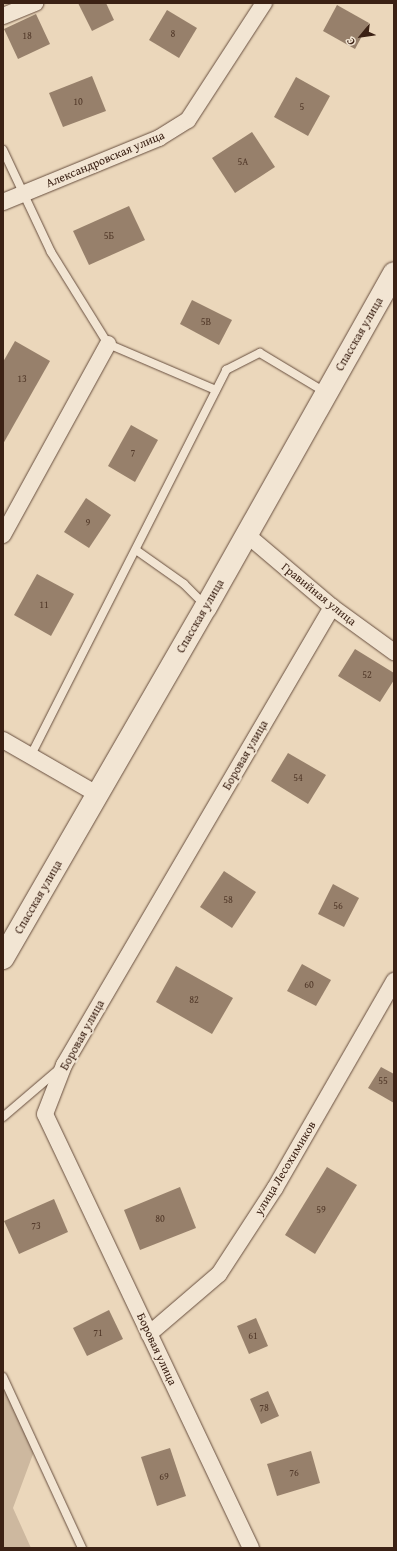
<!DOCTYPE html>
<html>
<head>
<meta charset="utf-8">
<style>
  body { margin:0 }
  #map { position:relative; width:397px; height:1551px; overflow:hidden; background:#ebd7bb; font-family:"Gentium Book Plus",serif }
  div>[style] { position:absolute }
  .green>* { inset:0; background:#cdb89f }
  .building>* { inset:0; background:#97806b }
  .roads { filter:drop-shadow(0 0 1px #674e3e) drop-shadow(0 0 1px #674e3e) }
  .lane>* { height:8px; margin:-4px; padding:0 4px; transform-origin:4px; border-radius:4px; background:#f2e5d3 }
  .street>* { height:16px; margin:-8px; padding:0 8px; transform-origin:8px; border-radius:8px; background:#f2e5d3 }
  .secondary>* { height:22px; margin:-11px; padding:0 11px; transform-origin:11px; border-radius:11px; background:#f2e5d3 }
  span { translate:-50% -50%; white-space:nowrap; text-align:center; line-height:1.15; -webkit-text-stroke:3.5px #f2e5d3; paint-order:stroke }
  .number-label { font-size:10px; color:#52392a }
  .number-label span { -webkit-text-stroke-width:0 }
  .street-label { font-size:12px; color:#3b2114 }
  .frame { position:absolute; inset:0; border:4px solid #3b2114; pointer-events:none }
  .north { position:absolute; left:341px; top:16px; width:40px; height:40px; -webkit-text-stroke:3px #f2e5d3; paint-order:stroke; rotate:241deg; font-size:11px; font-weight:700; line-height:16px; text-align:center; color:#3b2114 }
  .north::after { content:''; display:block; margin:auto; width:14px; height:18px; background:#3b2114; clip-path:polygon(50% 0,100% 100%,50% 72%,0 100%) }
</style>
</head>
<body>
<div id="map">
  <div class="green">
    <i style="clip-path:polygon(3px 1386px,36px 1446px,13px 1508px,31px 1548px,3px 1548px)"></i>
  </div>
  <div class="building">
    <i style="clip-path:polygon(78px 3px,106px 3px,114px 20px,92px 31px)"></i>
    <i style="clip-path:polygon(337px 5px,369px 23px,355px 49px,323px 31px)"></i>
    <i style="clip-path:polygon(167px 10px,197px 28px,179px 58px,149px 40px)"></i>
    <i style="clip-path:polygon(36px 14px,50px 44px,18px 59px,4px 29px)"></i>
    <i style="clip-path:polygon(92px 76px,106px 111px,63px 127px,49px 93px)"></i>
    <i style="clip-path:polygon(296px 77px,330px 96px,308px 136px,274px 117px)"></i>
    <i style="clip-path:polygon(252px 132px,275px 167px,235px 193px,212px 158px)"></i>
    <i style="clip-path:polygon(129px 206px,145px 240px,89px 265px,73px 231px)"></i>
    <i style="clip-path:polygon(192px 300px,232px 320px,219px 345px,180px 324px)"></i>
    <i style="clip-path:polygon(15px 341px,50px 361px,3px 444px,3px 362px)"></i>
    <i style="clip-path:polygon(131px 425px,158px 440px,135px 482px,108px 466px)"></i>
    <i style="clip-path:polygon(86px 498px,111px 515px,89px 548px,64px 532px)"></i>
    <i style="clip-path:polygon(37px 574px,74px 594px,51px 636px,14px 615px)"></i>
    <i style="clip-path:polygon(355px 649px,394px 673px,394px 680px,380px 702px,338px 676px)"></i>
    <i style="clip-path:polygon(288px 753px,326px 775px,308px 804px,271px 781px)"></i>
    <i style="clip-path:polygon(224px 871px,256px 892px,232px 928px,200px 907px)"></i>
    <i style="clip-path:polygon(333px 884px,359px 898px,344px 927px,318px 914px)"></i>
    <i style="clip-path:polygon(302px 964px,331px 980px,316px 1006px,287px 991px)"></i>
    <i style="clip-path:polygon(176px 966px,233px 998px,212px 1034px,156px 1002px)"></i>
    <i style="clip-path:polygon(381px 1067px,394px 1074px,394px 1103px,368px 1088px)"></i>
    <i style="clip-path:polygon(327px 1167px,357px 1185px,315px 1254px,285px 1235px)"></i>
    <i style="clip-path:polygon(180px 1187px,196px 1228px,140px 1250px,124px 1210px)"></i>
    <i style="clip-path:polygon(54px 1199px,68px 1232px,19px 1254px,4px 1221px)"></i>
    <i style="clip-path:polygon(109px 1310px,123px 1339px,87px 1356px,73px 1328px)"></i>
    <i style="clip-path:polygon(256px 1318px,268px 1346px,249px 1354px,237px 1326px)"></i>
    <i style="clip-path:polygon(268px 1391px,279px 1416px,261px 1424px,250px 1399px)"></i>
    <i style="clip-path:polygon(170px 1448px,186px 1496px,157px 1506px,141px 1457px)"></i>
    <i style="clip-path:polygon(311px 1451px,320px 1483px,277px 1496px,267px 1464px)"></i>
  </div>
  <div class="roads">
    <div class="lane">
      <i style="left:3px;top:150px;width:113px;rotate:64.8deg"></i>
      <i style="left:51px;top:252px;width:108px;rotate:58.2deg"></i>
      <i style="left:108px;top:344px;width:117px;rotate:23.1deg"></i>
      <i style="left:136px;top:550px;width:59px;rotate:35.3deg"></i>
      <i style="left:184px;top:584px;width:30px;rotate:45deg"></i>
      <i style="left:31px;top:755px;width:432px;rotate:-63.1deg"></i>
      <i style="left:226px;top:370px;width:38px;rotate:-27deg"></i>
      <i style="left:260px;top:353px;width:76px;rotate:31deg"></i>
      <i style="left:3px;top:1117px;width:72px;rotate:-40.5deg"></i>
      <i style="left:3px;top:1377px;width:188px;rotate:65.2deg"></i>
    </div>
    <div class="street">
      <i style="left:3px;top:16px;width:35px;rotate:-22deg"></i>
      <i style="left:3px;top:202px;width:169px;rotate:-22.3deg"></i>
      <i style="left:159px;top:138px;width:34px;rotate:-32deg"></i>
      <i style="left:188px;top:120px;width:140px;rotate:-57deg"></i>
      <i style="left:246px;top:534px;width:113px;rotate:40.3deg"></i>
      <i style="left:332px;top:607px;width:77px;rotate:36deg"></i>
      <i style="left:3px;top:535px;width:218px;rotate:-61.2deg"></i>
      <i style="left:3px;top:740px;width:108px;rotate:29.9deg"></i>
      <i style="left:149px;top:1334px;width:92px;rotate:-40.6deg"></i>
      <i style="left:219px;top:1274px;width:103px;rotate:-56.9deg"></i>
      <i style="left:275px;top:1188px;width:239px;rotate:-60.1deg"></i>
      <i style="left:251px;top:1548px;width:480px;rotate:-115.4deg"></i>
      <i style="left:45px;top:1114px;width:53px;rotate:-68.8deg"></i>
      <i style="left:64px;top:1065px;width:531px;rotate:-59.67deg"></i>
    </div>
    <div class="secondary">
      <i style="left:3px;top:958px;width:405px;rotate:-60deg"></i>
      <i style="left:206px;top:607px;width:383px;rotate:-60.6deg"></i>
    </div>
  </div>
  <div class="number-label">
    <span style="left:173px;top:34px">8</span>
    <span style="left:27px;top:36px">18</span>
    <span style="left:78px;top:102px">10</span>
    <span style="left:302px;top:107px">5</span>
    <span style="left:243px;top:162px">5А</span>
    <span style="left:109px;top:236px">5Б</span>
    <span style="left:206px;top:322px">5В</span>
    <span style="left:22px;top:379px">13</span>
    <span style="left:133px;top:453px">7</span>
    <span style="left:88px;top:523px">9</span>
    <span style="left:44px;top:605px">11</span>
    <span style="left:367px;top:675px">52</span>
    <span style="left:298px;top:778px">54</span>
    <span style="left:228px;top:900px">58</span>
    <span style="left:338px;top:906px">56</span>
    <span style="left:309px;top:985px">60</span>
    <span style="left:194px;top:1000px">82</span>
    <span style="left:383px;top:1081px">55</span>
    <span style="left:321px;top:1210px">59</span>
    <span style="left:160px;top:1219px">80</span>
    <span style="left:36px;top:1226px">73</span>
    <span style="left:98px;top:1333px">71</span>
    <span style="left:253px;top:1336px">61</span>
    <span style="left:264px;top:1408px">78</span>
    <span style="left:294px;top:1473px">76</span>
    <span style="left:164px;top:1477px">69</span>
  </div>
  <div class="street-label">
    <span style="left:105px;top:159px;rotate:-23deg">Александровская улица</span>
    <span style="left:359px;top:334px;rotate:-60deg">Спасская улица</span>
    <span style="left:319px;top:594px;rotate:39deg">Гравийная улица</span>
    <span style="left:200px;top:616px;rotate:-60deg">Спасская улица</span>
    <span style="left:245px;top:755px;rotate:-60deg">Боровая улица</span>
    <span style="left:38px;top:897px;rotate:-60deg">Спасская улица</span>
    <span style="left:82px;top:1035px;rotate:-61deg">Боровая улица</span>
    <span style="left:285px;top:1168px;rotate:-59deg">улица Лесохимиков</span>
    <span style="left:157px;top:1349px;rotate:65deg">Боровая улица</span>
  </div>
  <div class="frame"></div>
  <div class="north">С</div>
</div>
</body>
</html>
